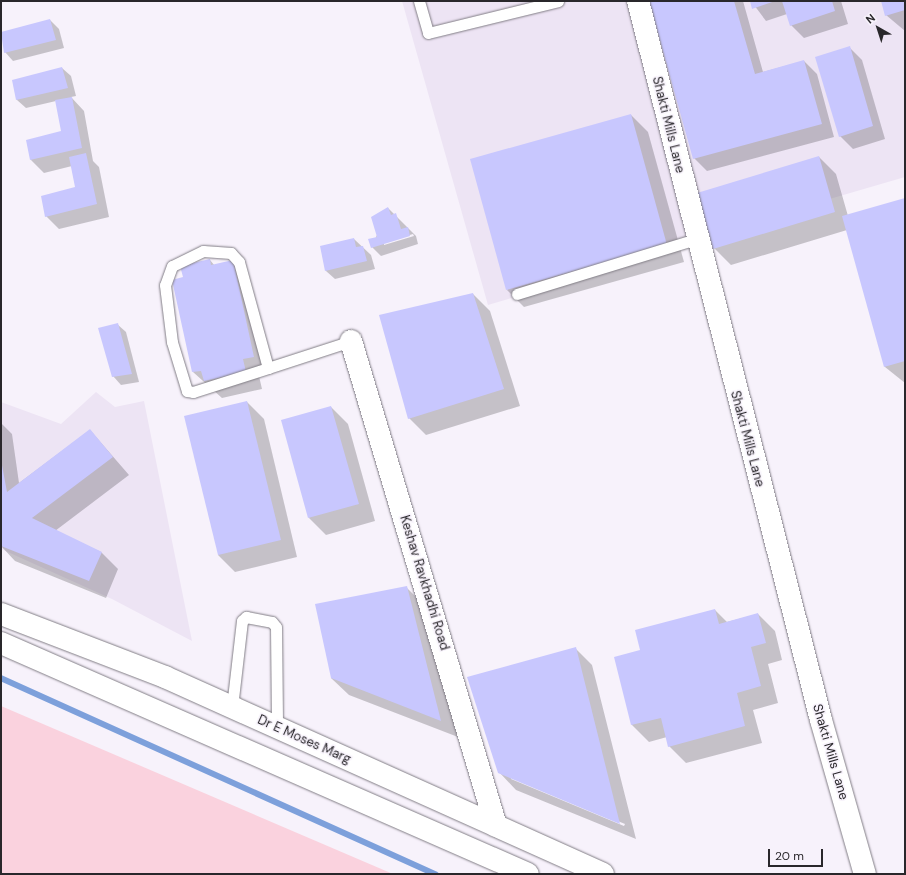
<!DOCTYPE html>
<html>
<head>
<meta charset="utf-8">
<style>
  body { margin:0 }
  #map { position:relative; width:906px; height:875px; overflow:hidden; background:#f7f2fb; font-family:"DM Sans",sans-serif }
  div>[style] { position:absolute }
  .built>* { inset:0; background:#ede4f4 }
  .green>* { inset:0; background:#fad2de }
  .shadow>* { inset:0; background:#0003 }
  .stream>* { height:5.5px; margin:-2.75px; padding:0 2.75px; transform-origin:2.75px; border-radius:2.75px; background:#7da0db }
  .building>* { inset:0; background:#c8c7fe }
  .roads { filter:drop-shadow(0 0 1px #817d85) drop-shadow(0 0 1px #817d85) }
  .service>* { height:11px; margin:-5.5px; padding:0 5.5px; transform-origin:5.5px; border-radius:5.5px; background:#fff }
  .minor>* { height:22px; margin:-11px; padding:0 11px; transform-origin:11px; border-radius:11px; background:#fff }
  .primary>* { height:22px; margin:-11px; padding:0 11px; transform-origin:11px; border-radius:11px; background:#fff }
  span { translate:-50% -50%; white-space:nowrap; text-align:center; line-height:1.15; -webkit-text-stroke:3px #f7f2fb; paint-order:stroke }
  .street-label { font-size:13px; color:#29272b }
  .frame { position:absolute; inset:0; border:2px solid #29272b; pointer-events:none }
  .north { position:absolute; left:858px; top:8px; width:40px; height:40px; -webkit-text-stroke:3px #f7f2fb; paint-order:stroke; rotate:321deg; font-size:11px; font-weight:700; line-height:16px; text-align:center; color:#29272b }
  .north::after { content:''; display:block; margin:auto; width:14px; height:18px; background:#29272b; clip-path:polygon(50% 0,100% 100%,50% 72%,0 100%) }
  .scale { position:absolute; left:768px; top:849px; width:55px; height:18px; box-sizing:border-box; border:2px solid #29272b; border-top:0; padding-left:5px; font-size:12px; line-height:14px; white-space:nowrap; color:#29272b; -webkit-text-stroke:3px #f7f2fb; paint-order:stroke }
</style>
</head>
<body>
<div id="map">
  <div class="built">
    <i style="clip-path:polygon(402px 1px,905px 1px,905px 177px,683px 242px,684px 247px,488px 305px)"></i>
    <i style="clip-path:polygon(96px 392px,115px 407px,144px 401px,192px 641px,112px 599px,1px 549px,1px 402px,61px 424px)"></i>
  </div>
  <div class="green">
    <i style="clip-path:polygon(1px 706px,393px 874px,1px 874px)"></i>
  </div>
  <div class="shadow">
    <i style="clip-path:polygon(650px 1px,743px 1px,763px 72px,804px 61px,817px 74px,834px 137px,707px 171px,694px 158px)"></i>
    <i style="clip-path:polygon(751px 1px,841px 1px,848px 24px,804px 38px,791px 25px,787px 14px,766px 21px)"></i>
    <i style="clip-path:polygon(882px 1px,905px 1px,905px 31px,886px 15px)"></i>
    <i style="clip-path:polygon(50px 20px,59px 29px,64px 48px,13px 61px,5px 52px)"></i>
    <i style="clip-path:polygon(849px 47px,862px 60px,885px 139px,853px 149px,840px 136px)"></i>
    <i style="clip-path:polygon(62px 68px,71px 76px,76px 96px,71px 97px,84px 111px,93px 161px,99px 167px,109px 217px,59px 229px,46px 216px,76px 188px,72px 166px,44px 173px,31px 160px,27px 141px,62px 132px,56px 101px,26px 108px,17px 100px,13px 81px)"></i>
    <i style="clip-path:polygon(631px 115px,648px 132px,684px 262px,524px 307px,507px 290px)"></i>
    <i style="clip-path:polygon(819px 157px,836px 174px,848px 216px,905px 199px,905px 383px,885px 367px,847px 230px,731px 265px,714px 248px)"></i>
    <i style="clip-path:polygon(evenodd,388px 208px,416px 236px,418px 244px,381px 256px,372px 247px,388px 208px,413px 234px,414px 236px,384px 245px,384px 243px,413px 234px)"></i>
    <i style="clip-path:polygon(354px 239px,371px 255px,375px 269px,335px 279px,326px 271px,321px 247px)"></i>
    <i style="clip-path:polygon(210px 260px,215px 266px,233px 262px,250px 279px,270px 374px,259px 376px,262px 389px,222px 398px,193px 372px,173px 281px,184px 278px)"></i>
    <i style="clip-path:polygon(473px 294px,490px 311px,520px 406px,426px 435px,409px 418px)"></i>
    <i style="clip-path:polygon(117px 324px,126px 332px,139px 382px,121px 385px,113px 376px)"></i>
    <i style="clip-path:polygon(247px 402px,264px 419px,297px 557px,235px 572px,218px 555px)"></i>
    <i style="clip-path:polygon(331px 407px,348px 424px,375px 521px,326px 535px,309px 518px)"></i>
    <i style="clip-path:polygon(1px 423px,12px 434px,19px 483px,90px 430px,129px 475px,55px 531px,101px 552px,118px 569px,106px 598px,15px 561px,1px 546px)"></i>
    <i style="clip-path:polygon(406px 587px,423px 604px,458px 737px,349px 695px,331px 678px)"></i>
    <i style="clip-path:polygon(715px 610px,727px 622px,758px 614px,775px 631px,782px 660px,768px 664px,778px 703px,753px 710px,762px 743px,686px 763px,669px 746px,667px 737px,649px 742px,632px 725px,615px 658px,642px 651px)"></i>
    <i style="clip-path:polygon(evenodd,575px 648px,592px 665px,636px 839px,516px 790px,499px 772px,575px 648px,511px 777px,625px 824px,624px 826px,511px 779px,511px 777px)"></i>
  </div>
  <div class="stream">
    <i style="left:1px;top:678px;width:477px;rotate:24.3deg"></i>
  </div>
  <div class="building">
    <i style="clip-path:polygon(649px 1px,734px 1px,755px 74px,804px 60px,822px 124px,693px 159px)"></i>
    <i style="clip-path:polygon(750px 1px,775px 1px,752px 9px)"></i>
    <i style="clip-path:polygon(782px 1px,832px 1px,835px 11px,790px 26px)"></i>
    <i style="clip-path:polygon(881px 1px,905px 1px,905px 10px,885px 16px)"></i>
    <i style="clip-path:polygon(50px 19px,56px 40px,4px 53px,1px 32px)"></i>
    <i style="clip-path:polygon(850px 46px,873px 126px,839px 137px,815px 57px)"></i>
    <i style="clip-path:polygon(62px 67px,68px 88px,16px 100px,12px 80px)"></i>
    <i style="clip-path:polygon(72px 97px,82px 148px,30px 160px,26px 140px,61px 131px,55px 100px)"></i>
    <i style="clip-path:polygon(631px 114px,667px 245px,506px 290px,470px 159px)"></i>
    <i style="clip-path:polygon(86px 153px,97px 204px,45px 217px,41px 196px,75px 187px,69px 157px)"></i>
    <i style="clip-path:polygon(819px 156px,835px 212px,713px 249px,697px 193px)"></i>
    <i style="clip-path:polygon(905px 198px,905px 361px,884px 367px,842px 216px)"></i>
    <i style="clip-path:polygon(388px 207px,391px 215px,396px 213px,401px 229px,408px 227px,410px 236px,371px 248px,368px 239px,377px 237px,371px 217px)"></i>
    <i style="clip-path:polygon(354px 238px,356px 247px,363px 246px,367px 261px,325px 271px,320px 246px)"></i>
    <i style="clip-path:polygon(210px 259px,211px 265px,233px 260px,254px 357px,243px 359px,246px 372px,204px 381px,201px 371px,192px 372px,172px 280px,183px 277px,180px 266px)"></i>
    <i style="clip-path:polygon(473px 293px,504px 389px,408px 419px,379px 315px)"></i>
    <i style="clip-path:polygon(118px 323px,132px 374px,112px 377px,98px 328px)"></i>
    <i style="clip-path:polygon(247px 401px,281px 540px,218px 555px,184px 416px)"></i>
    <i style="clip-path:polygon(331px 406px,359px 504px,308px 518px,281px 420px)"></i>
    <i style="clip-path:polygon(90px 429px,113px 457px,32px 518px,102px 552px,89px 581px,1px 546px,1px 460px,7px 492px)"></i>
    <i style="clip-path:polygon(407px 586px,441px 721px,331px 678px,315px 604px)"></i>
    <i style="clip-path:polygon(715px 609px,719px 624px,758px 613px,766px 643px,751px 647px,761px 686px,737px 693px,745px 726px,668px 747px,661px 718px,631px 725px,614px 657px,640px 650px,635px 630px)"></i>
    <i style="clip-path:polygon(576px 647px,620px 824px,498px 773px,467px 677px)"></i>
  </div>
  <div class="roads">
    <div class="service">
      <i style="left:419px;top:1px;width:33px;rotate:74deg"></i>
      <i style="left:428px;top:33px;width:134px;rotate:-13.8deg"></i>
      <i style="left:517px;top:294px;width:187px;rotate:-17.1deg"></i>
      <i style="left:268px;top:368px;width:110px;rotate:-105.3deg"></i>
      <i style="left:239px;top:262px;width:12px;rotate:-132deg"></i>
      <i style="left:231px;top:253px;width:28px;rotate:-176deg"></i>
      <i style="left:203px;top:251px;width:34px;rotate:154deg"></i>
      <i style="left:172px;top:266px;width:20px;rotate:110deg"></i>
      <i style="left:165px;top:285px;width:57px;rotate:83deg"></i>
      <i style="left:172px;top:342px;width:51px;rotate:73deg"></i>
      <i style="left:187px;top:391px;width:6px;rotate:9deg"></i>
      <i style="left:193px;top:392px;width:79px;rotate:-17.7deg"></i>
      <i style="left:268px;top:368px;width:87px;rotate:-18deg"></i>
      <i style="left:232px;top:707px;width:87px;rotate:-83.4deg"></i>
      <i style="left:242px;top:621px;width:6px;rotate:-45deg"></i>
      <i style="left:246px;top:617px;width:26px;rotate:11deg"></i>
      <i style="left:272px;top:622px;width:6px;rotate:51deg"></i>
      <i style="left:276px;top:627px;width:100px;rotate:89.4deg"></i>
    </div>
    <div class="minor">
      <i style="left:638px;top:1px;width:742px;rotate:75.72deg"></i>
      <i style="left:821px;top:720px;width:160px;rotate:74.1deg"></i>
      <i style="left:351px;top:341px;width:506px;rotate:73.35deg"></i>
    </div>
    <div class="primary">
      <i style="left:1px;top:614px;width:176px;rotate:21deg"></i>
      <i style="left:165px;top:677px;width:480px;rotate:24.2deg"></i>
      <i style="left:1px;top:643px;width:575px;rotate:23.67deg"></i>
    </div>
  </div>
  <div class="street-label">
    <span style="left:668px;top:125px;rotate:76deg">Shakti Mills Lane</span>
    <span style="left:747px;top:439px;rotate:75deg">Shakti Mills Lane</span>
    <span style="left:424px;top:583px;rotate:73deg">Keshav Ravkhadhi Road</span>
    <span style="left:304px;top:740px;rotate:24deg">Dr E Moses Marg</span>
    <span style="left:830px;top:752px;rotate:74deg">Shakti Mills Lane</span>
  </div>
  <div class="frame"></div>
  <div class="north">N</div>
  <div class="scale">20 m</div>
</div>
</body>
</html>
